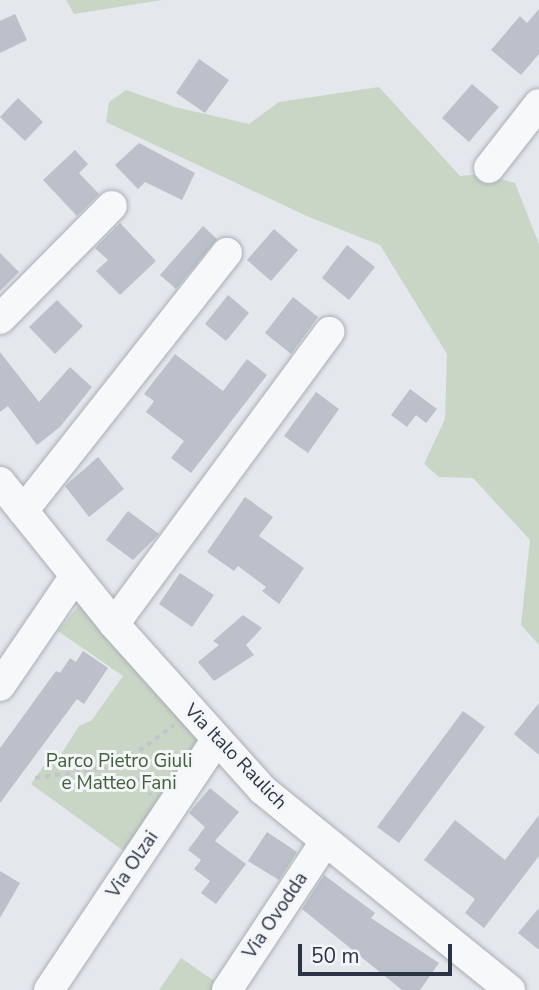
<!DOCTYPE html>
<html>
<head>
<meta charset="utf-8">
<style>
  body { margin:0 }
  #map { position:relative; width:539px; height:990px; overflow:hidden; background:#e4e7ec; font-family:"Nunito Sans",sans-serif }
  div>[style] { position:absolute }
  .green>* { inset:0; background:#c9d6c5 }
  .building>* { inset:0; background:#bbc0ca }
  .path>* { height:3.5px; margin-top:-1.75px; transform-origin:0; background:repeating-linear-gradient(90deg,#c2c5cb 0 5px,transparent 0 10px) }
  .roads { filter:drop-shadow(0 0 2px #a9aeb7) drop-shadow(0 0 2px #a9aeb7) }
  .minor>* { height:30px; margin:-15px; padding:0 15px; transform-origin:15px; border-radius:15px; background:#f7f8fa }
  span { translate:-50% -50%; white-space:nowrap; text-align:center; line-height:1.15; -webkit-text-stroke:6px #f4f6f9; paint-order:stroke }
  .street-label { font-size:19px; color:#2b3445 }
  .park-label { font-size:19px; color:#3f6138 }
  .scale { position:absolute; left:298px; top:944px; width:154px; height:32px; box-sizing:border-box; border:4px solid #2b3445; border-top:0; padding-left:9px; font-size:21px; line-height:24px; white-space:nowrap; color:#2b3445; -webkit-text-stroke:5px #f4f6f9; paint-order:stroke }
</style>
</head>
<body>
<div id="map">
  <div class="green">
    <i style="clip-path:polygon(66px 0,162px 0,74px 14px)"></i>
    <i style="clip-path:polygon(379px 87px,460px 176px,485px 174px,515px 183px,539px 244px,539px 645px,521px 625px,530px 540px,473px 478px,439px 477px,424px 464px,445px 419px,447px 354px,380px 245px,309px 217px,106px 122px,109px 102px,126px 90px,175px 107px,249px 124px,279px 102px)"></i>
    <i style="clip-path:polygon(80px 604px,208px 744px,132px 857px,31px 784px,45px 764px,60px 756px,79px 726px,92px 720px,123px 676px,58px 631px)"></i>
    <i style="clip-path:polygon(181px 958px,220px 985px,216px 990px,159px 990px)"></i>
  </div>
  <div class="building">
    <i style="clip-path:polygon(539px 9px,539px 54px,521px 75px,491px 50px,520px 16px,527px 23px)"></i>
    <i style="clip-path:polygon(15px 14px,27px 40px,0 53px,0 21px)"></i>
    <i style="clip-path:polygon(199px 59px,229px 80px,205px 113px,176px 93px)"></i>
    <i style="clip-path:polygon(472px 84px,499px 107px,469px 142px,442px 118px)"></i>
    <i style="clip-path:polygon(18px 98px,43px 122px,25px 141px,0 117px)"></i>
    <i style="clip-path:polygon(139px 143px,195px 173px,182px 200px,145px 182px,138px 189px,115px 165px)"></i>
    <i style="clip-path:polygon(75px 150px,88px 164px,79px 173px,99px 194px,77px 216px,43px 180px)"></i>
    <i style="clip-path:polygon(120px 223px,156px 261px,120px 295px,96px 271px,108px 260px,95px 248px)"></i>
    <i style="clip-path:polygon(203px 226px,217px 239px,176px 289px,160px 275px)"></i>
    <i style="clip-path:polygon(274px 229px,298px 250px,271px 281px,247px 260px)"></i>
    <i style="clip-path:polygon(347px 245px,375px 267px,349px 300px,322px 278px)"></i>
    <i style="clip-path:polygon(0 253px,19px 272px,0 291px)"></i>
    <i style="clip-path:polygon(228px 295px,249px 313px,226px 341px,205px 324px)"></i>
    <i style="clip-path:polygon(293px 297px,318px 317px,291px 354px,265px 333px)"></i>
    <i style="clip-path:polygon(57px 300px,83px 326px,55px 354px,29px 327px)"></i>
    <i style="clip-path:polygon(0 352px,39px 402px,70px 367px,92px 387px,60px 427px,37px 445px,8px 406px,0 412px)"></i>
    <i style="clip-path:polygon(175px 354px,223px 391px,247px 359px,267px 375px,191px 473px,171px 458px,184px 441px,146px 412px,154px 401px,144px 394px)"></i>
    <i style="clip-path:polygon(410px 389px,437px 409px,426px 423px,416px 415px,407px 427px,391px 415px)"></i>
    <i style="clip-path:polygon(316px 392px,339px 409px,308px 453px,284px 436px)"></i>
    <i style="clip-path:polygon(98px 457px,124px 489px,89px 517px,65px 486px)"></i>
    <i style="clip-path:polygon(245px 497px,273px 517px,259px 536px,304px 568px,279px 604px,262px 591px,266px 587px,238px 566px,234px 571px,207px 552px)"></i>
    <i style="clip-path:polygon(128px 511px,159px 534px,133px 560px,106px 540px)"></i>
    <i style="clip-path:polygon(180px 573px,214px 595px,192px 627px,159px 604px)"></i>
    <i style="clip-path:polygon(243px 615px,262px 628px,246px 645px,254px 655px,214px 681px,198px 662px,219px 645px,213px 641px)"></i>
    <i style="clip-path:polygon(83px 651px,108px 668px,84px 704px,77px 699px,0 803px,0 748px,56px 671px,60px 673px,70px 658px,76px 662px)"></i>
    <i style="clip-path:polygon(539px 703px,539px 755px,514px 734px)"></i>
    <i style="clip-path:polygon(463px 711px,485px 727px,399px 843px,377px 827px)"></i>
    <i style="clip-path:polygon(210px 788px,239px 812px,215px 841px,246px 864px,216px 904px,201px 893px,210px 881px,194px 869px,201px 860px,188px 850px,205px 827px,189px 813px)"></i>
    <i style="clip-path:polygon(539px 815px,539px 856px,484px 928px,465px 913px,475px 899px,424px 860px,455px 820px,505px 860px)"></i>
    <i style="clip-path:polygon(267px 832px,297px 852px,279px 880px,248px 861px)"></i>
    <i style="clip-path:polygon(0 871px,20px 883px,0 918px)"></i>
    <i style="clip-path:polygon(324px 875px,375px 913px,371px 918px,439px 963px,420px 990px,402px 990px,302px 909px)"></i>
    <i style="clip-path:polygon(539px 908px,539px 950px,518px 933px)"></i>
  </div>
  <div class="path">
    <i style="left:139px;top:751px;width:44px;rotate:-36.6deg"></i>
    <i style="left:35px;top:778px;width:72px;rotate:-8deg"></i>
    <i style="left:136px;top:778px;width:23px;rotate:49deg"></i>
  </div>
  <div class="roads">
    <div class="minor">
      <i style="left:489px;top:168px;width:81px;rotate:-52deg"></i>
      <i style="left:0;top:319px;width:159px;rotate:-45.3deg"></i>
      <i style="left:0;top:482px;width:182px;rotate:51.2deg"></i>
      <i style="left:114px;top:624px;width:223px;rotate:48.1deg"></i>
      <i style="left:263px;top:790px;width:318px;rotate:39deg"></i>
      <i style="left:23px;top:511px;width:329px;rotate:-51.7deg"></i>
      <i style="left:114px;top:624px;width:363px;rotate:-53.6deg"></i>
      <i style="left:0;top:686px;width:133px;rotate:-55.7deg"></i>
      <i style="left:49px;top:990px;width:300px;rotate:-56.2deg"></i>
      <i style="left:227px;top:990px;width:178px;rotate:-56.5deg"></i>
    </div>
  </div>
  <div class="street-label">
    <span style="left:235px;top:757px;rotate:46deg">Via Italo Raulich</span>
    <span style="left:133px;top:865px;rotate:-56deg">Via Olzai</span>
    <span style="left:276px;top:916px;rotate:-56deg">Via Ovodda</span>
  </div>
  <div class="park-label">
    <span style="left:119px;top:773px">Parco Pietro Giuli<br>e Matteo Fani</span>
  </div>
  <div class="scale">50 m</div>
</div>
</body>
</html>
